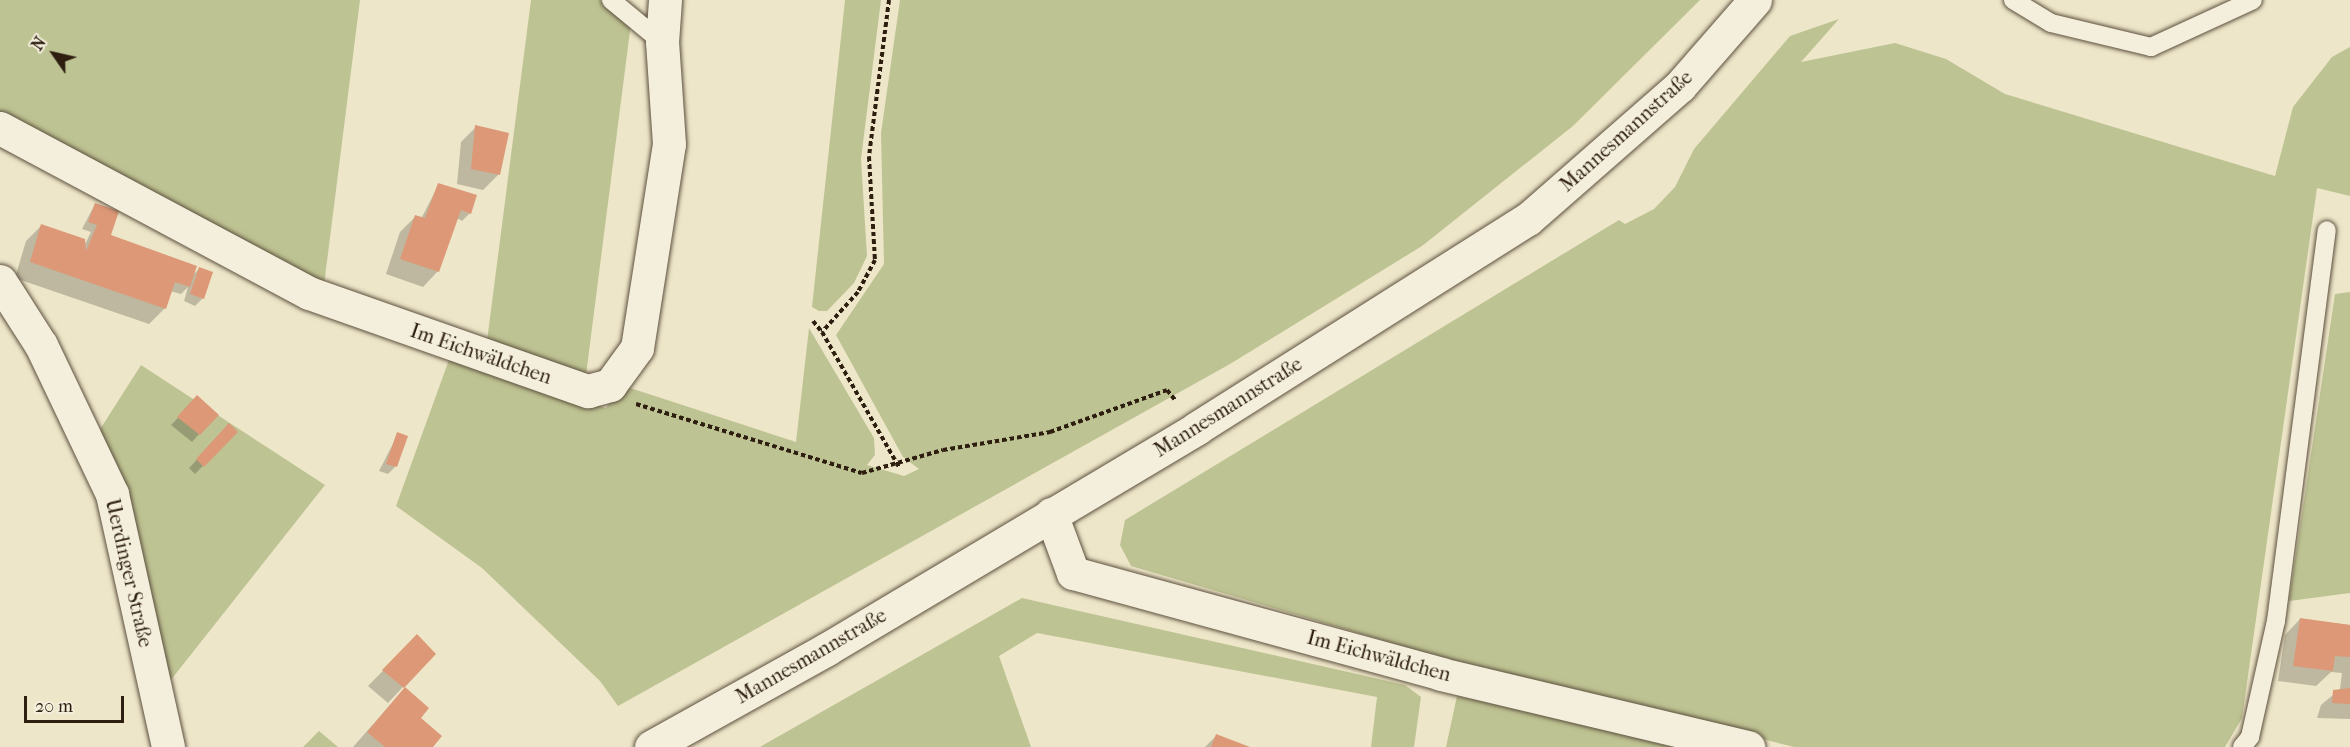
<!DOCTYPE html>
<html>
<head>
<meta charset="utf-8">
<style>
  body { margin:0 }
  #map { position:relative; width:2350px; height:747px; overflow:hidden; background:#eee6c9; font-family:"IM FELL French Canon",serif }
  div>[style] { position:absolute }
  .green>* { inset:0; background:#bec393 }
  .shadow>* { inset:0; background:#0003 }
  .building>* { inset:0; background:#dc9877 }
  .path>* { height:4px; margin-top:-2px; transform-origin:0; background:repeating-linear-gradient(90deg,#2d1e10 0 4.5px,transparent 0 7.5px) }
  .roads { filter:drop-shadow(0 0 2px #5d503e) drop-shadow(0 0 2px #5d503e) }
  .lane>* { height:18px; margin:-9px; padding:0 9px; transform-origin:9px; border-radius:9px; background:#f4efdc }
  .street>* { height:33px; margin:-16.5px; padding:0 16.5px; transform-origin:16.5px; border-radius:16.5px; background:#f4efdc }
  .secondary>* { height:33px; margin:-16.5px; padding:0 16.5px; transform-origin:16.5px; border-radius:16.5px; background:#f4efdc }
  span { translate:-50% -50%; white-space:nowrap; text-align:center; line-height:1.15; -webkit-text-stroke:5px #f4efdc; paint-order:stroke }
  .street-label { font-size:20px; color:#2d1e10 }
  .north { position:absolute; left:24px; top:24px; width:60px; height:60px; -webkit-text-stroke:4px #f4efdc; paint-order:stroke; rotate:304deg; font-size:16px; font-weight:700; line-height:24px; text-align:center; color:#2d1e10 }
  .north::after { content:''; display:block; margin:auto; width:21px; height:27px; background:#2d1e10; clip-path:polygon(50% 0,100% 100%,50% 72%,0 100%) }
  .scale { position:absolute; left:24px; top:696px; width:100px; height:27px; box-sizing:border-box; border:3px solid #2d1e10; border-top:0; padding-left:8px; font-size:18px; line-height:21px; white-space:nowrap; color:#2d1e10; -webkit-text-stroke:4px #f4efdc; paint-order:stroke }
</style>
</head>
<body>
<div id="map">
  <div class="green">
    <i style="clip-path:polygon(0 0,360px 0,324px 285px,0 114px)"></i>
    <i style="clip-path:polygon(531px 0,600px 0,631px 23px,586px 375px,487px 341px)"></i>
    <i style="clip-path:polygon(845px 0,881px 0,861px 159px,867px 256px,854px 283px,827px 311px,819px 311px,812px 307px)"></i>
    <i style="clip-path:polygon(900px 0,1700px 0,1573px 126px,1422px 246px,1230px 364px,618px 706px,600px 681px,482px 568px,396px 506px,450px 357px,606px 408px,621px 385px,796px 442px,809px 328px,874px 438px,875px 455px,867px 465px,904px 476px,919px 469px,903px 457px,836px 335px,884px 264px,881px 133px)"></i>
    <i style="clip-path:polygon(1839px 19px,1801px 62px,1895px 43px,1946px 59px,2005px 94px,2275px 176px,2293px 107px,2332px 57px,2350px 47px,2350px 196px,2317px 188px,2242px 718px,2225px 747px,1794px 747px,1423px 652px,1131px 566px,1120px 545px,1125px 520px,1619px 220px,1625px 224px,1654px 209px,1675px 187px,1694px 149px,1790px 36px)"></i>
    <i style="clip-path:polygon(2350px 292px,2350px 593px,2289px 601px,2335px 294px)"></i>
    <i style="clip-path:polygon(141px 365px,325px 485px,170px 681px,122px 476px,99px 431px)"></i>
    <i style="clip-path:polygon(1022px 598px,1405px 685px,1421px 697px,1414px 747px,1371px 747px,1377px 697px,1037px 633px,999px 656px,1031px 747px,760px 747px)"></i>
    <i style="clip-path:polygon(1457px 696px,1559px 718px,1709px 747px,1446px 747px)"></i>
    <i style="clip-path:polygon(319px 731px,338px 747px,303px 747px)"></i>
  </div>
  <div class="shadow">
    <i style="clip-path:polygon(476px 127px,508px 134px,498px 175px,483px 190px,457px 184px,461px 142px)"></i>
    <i style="clip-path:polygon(439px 184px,470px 213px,462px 221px,457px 218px,438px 271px,423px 287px,386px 274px,400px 232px,415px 217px,421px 219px)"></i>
    <i style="clip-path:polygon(95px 204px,109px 236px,192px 276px,200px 268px,203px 298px,195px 306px,184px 301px,188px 287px,181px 294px,170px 291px,164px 309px,149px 324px,15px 278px,26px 241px,41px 226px,81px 253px,91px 232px,82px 229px)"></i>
    <i style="clip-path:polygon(197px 398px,199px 434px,192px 442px,171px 425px)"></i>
    <i style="clip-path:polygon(229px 425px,236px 432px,195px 474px,189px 468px)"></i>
    <i style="clip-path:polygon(398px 434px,406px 437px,395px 467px,388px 474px,379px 471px)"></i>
    <i style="clip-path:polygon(2300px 619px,2350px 625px,2350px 719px,2317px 718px,2321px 705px,2340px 689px,2342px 673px,2331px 672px,2316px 686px,2278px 681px,2285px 635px)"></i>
    <i style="clip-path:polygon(417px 636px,434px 654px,388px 703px,368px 686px)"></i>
    <i style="clip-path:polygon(405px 689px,431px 747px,353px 747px,390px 705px)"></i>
    <i style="clip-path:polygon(1216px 736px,1246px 747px,1205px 747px)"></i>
  </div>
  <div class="building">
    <i style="clip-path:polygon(475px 125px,509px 133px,500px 175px,471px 169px)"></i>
    <i style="clip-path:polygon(438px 183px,477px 195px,471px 214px,461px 210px,439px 272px,400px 259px,415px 215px,425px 218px)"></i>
    <i style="clip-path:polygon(95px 203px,119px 211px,111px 235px,197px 266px,190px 287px,175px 282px,166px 309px,30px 262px,41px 224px,85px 239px,86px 251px,97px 225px,88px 222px)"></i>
    <i style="clip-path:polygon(199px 267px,213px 272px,204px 299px,190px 294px)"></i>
    <i style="clip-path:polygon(197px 395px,219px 415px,200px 435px,177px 417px)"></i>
    <i style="clip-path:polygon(229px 423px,238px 432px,204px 467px,196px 459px)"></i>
    <i style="clip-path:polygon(397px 432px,408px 436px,397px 467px,386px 464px)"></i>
    <i style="clip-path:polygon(2300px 618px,2350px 625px,2350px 657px,2335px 656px,2333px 671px,2293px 666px)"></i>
    <i style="clip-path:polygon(417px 634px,436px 654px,404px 688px,382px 670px)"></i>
    <i style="clip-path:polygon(405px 687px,429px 708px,421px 718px,442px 736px,433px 747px,385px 747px,367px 732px)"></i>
    <i style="clip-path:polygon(2350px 688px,2350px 704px,2332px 703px,2333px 690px)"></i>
    <i style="clip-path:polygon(1216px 734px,1250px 747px,1211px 747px)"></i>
  </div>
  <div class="path">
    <i style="left:889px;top:0;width:158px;rotate:97.3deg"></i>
    <i style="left:869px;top:157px;width:103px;rotate:86.7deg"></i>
    <i style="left:875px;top:260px;width:36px;rotate:118deg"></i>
    <i style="left:858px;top:292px;width:54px;rotate:132deg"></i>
    <i style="left:822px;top:332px;width:155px;rotate:60.3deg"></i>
    <i style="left:813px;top:321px;width:14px;rotate:51deg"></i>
    <i style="left:636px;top:404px;width:236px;rotate:17deg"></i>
    <i style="left:862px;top:473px;width:84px;rotate:-15.9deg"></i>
    <i style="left:943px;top:450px;width:109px;rotate:-9.5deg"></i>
    <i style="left:1050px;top:432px;width:124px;rotate:-19.7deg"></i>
    <i style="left:1167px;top:390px;width:14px;rotate:51deg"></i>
  </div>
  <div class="roads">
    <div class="lane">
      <i style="left:611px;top:0;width:66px;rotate:39.5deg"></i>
      <i style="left:2013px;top:0;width:44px;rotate:31.2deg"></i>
      <i style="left:2051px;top:23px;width:103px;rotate:13.5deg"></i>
      <i style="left:2151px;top:47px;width:112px;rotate:-24.7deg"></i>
      <i style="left:2242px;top:747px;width:13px;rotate:-51deg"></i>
      <i style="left:2250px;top:737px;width:119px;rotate:-77.4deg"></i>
      <i style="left:2276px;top:621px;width:394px;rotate:-82.6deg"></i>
    </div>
    <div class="street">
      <i style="left:0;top:128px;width:350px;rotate:28.1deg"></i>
      <i style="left:309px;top:293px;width:296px;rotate:19.4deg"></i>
      <i style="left:588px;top:391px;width:23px;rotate:-15deg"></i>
      <i style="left:610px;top:385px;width:46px;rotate:-53.9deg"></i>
      <i style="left:637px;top:348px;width:206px;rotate:-81.1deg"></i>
      <i style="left:669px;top:144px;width:102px;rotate:-93.9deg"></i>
      <i style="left:662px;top:42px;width:42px;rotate:-85.9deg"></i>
      <i style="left:0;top:281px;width:76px;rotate:57.4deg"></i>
      <i style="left:41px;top:345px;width:165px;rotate:64.5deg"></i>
      <i style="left:112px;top:494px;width:259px;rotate:77.5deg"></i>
      <i style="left:1051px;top:514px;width:63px;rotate:69.6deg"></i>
      <i style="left:1073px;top:573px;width:382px;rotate:15.3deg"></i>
      <i style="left:1441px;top:674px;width:316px;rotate:13.4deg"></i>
    </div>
    <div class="secondary">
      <i style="left:651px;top:747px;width:201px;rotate:-29.1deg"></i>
      <i style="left:827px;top:649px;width:431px;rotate:-30.8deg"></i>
      <i style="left:1197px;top:428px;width:391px;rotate:-32.3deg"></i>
      <i style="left:1528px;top:219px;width:202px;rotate:-41.2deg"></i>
      <i style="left:1680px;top:86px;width:114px;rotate:-48.9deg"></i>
    </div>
  </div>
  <div class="street-label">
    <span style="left:1626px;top:131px;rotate:-42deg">Mannesmannstraße</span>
    <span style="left:481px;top:354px;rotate:19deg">Im Eichwäldchen</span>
    <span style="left:1228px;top:407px;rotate:-32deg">Mannesmannstraße</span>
    <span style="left:129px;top:573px;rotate:77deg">Uerdinger Straße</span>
    <span style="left:811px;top:656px;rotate:-30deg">Mannesmannstraße</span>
    <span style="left:1379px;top:656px;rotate:15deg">Im Eichwäldchen</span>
  </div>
  <div class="north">N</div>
  <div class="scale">20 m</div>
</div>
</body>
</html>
